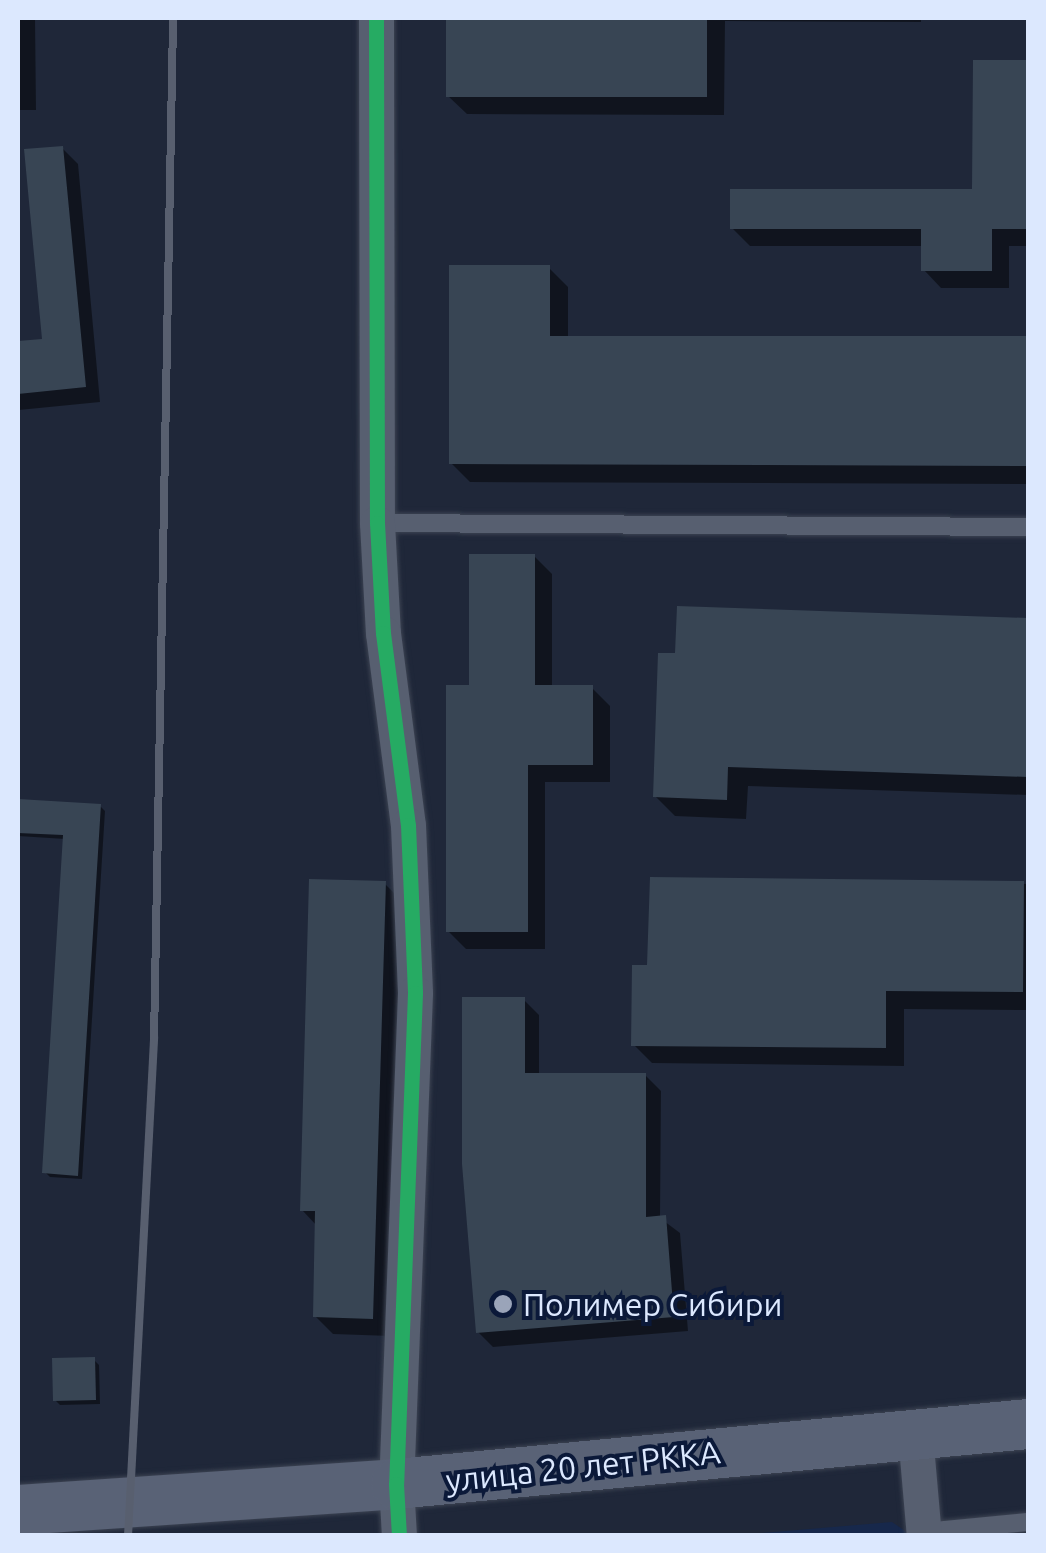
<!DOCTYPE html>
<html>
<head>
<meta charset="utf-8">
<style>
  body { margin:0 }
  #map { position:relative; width:1046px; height:1553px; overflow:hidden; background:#1f2739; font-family:Ubuntu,sans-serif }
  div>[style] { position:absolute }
  .built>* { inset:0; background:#17284b }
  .shadow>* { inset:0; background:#0007 }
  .building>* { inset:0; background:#384554 }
  .roads { filter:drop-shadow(0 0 2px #3c4352) drop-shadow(0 0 2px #3c4352) }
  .lane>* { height:18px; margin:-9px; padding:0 9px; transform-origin:9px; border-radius:9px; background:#575f70 }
  .street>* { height:35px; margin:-17.5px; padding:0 17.5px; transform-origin:17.5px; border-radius:17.5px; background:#575f70 }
  .secondary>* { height:50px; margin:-25px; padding:0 25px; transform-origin:25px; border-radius:25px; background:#596276 }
  .rail>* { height:8px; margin:-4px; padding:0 4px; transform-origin:4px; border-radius:4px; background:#585f6f }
  .cycleway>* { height:15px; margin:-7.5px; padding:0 7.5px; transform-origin:7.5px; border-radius:7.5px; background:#26ab63 }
  .dots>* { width:28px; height:28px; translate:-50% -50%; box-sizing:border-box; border:5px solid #0b1939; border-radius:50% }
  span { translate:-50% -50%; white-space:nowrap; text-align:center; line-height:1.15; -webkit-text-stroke:8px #0b1939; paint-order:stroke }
  .poi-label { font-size:32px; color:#dce8fe }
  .left { translate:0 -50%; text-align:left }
  .street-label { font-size:32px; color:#dce8fe }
  .frame { position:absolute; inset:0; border:20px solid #dce8fe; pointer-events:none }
</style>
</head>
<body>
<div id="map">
  <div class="built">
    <i style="clip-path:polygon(892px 1522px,911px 1535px,726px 1536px)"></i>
  </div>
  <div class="shadow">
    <i style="clip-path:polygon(18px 18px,35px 18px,36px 110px,18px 110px)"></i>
    <i style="clip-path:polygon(448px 18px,921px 18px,921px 22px,725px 21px,724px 115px,467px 114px,448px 96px)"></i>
    <i style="clip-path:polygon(975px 62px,1028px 62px,1028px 246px,1009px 246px,1009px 288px,941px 288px,924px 270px,924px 246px,750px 246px,732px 228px,975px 192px)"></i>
    <i style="clip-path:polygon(62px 148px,78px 164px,100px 402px,19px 410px,18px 344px,45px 341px)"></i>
    <i style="clip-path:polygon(549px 268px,568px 287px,568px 338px,1028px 339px,1028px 484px,470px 482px,451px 463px)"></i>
    <i style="clip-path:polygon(534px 556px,552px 574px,552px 688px,592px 688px,610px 706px,610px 782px,545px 782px,545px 949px,466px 949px,448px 931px,472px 687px)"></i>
    <i style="clip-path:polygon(679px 608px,1028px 620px,1028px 795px,748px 786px,746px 819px,675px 816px,655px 796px,678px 656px)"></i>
    <i style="clip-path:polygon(18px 802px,100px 806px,105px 811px,82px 1179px,50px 1177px,45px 1172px,65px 839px,18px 836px)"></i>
    <i style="clip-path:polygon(652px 880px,1028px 884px,1028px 1010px,904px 1009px,904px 1066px,652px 1063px,633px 1044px,649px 968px)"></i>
    <i style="clip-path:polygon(385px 884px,403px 902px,391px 1336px,333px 1334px,315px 1316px,317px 1226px,302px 1210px)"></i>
    <i style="clip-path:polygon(524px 1000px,539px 1015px,539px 1075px,645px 1075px,661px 1091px,660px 1218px,680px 1233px,688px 1331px,493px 1347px,478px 1332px)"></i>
    <i style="clip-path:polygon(94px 1360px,99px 1365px,100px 1404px,60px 1405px,55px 1400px)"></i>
  </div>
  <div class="building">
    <i style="clip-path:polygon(446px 18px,707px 18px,707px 97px,446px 97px)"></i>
    <i style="clip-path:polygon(973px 60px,1028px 60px,1028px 229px,992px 229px,992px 271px,921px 271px,921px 229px,730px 229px,730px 189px,972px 189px)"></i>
    <i style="clip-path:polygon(63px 146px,86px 387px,18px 394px,18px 341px,42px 339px,24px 149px)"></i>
    <i style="clip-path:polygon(449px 265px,550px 265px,550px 336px,1028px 336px,1028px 466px,449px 464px)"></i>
    <i style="clip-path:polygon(469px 554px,535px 554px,535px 685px,593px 685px,593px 765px,528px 765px,528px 932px,446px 932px,446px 685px,469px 685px)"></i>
    <i style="clip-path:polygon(677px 606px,1028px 618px,1028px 777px,728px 767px,727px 800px,653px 797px,658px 653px,675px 653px)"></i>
    <i style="clip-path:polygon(18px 799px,101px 804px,78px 1176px,42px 1173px,63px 835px,18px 833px)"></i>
    <i style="clip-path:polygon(650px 877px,1024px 881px,1023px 992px,886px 991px,886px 1048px,631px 1046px,632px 965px,647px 965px)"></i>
    <i style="clip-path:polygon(309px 879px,386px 881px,373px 1319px,313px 1317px,315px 1211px,300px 1211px)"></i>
    <i style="clip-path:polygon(462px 997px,525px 997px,525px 1073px,646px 1073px,646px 1217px,666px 1215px,674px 1317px,476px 1333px,462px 1164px)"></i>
    <i style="clip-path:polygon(95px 1357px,96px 1400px,53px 1401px,52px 1358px)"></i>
  </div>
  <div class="roads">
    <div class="lane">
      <i style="left:377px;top:523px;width:651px;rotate:0.35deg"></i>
      <i style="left:924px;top:1532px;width:104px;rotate:-5.5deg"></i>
    </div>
    <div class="street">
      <i style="left:376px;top:18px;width:505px;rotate:89.89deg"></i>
      <i style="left:377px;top:523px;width:110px;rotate:86.9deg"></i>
      <i style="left:383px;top:633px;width:194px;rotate:82.6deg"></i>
      <i style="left:408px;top:825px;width:168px;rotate:87.6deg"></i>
      <i style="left:415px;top:993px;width:491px;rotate:92.2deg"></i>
      <i style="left:396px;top:1484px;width:52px;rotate:86.7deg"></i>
      <i style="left:915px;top:1434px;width:102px;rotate:85deg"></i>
    </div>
    <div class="secondary">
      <i style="left:18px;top:1510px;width:379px;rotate:-3.9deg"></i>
      <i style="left:396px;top:1484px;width:635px;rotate:-5.42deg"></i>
    </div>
  </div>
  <div class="rail">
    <i style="left:128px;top:1536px;width:498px;rotate:-87deg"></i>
    <i style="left:154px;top:1039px;width:1021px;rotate:-88.93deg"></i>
  </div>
  <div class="cycleway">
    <i style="left:376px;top:18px;width:505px;rotate:89.89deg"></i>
    <i style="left:377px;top:523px;width:110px;rotate:86.9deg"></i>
    <i style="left:383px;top:633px;width:194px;rotate:82.6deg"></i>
    <i style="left:408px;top:825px;width:168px;rotate:87.6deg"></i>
    <i style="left:415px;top:993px;width:491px;rotate:92.2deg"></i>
    <i style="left:396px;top:1484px;width:52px;rotate:86.7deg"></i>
  </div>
  <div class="dots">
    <i style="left:503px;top:1304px;background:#9aa4b9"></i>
  </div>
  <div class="poi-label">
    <span class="left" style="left:523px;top:1304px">Полимер Сибири</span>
  </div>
  <div class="street-label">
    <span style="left:583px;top:1466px;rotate:-6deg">улица 20 лет РККА</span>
  </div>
  <div class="frame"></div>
</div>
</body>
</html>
